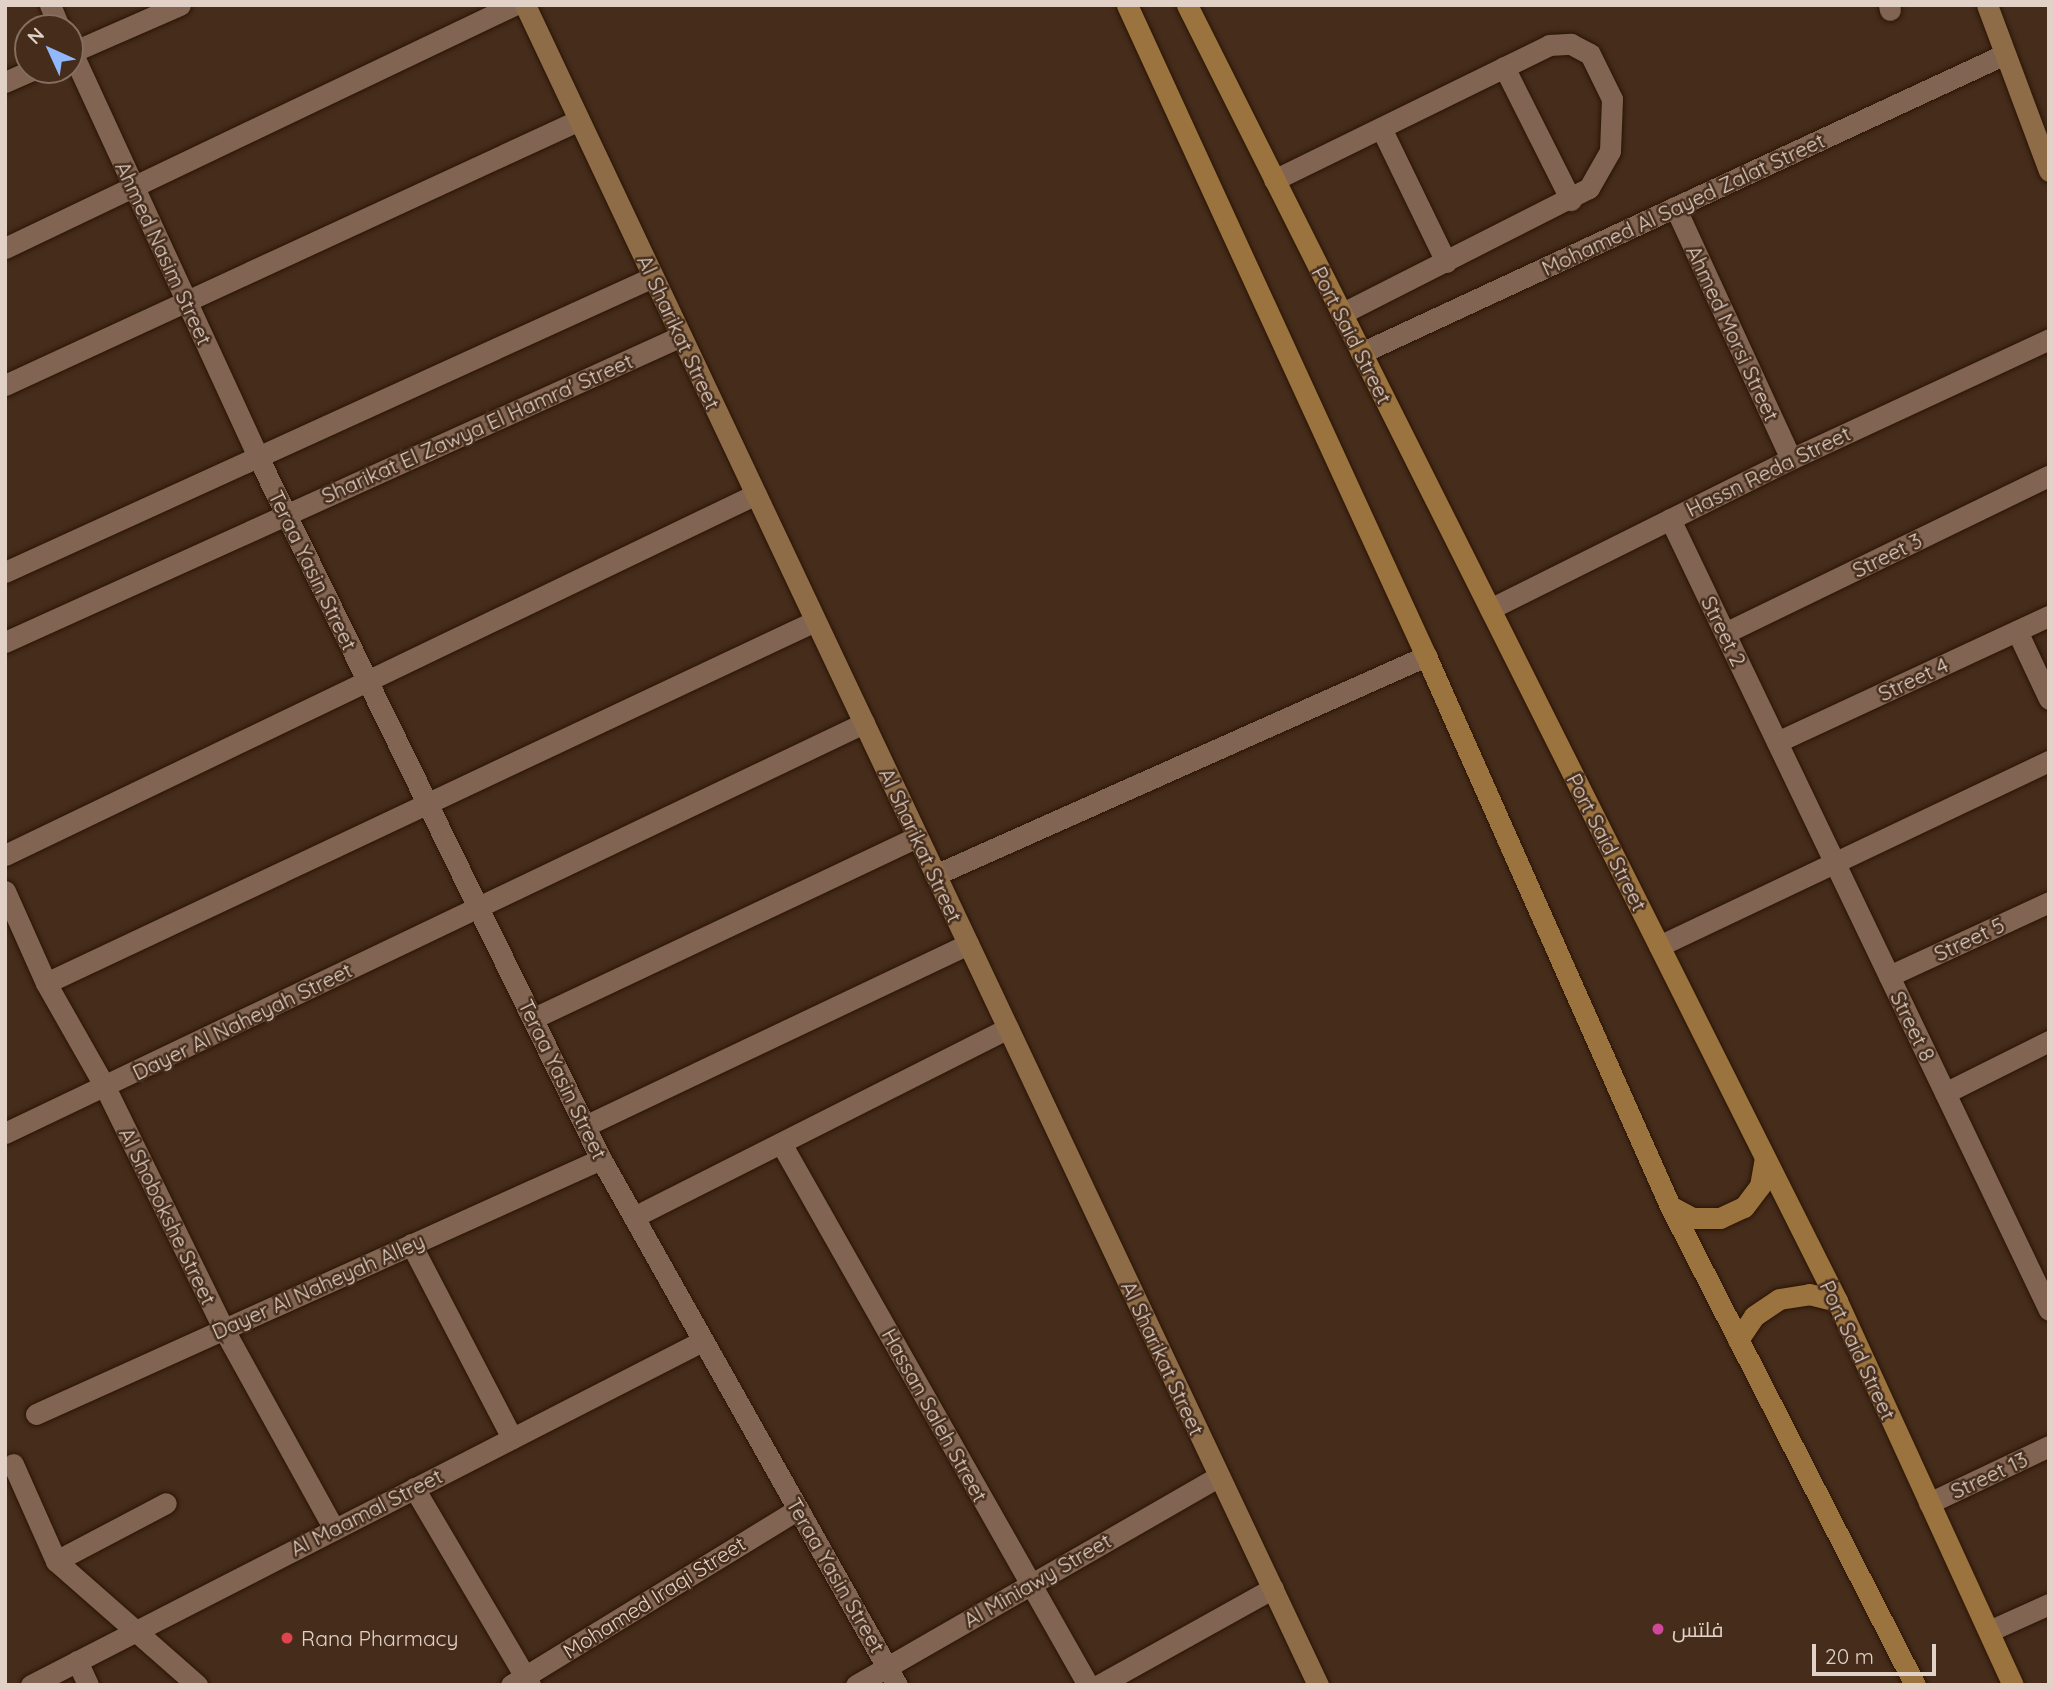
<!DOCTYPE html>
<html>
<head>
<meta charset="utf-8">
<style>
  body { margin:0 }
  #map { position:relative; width:2054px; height:1690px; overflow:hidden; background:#452c1b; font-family:Quicksand,Cairo,sans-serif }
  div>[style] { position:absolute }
  .roads { filter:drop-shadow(0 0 2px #2a1404) drop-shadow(0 0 2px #2a1404) }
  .lane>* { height:21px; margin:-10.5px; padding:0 10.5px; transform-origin:10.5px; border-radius:10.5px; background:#816452 }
  .street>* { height:21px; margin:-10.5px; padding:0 10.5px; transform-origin:10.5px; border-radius:10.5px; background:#816452 }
  .secondary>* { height:21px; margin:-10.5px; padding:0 10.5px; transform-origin:10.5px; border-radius:10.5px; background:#8e6c48 }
  .primary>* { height:21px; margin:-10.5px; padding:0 10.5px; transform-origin:10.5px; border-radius:10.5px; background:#9b733e }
  .dots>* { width:19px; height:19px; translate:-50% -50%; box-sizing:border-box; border:4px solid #452c1b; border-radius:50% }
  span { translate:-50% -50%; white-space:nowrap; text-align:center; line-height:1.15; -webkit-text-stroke:5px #452c1b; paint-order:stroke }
  .street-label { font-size:21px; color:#e1d1c6 }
  .poi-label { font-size:21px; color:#e1d1c6 }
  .left { translate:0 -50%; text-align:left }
  .frame { position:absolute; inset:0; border:7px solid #e1d1c6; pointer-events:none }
  .north { position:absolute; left:14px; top:14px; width:70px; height:70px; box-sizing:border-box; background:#452c1b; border:2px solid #836e5f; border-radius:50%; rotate:315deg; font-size:19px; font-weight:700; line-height:28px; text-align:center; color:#e1d1c6 }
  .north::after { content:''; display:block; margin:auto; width:24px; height:32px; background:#91b8fd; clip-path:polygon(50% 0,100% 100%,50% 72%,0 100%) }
  .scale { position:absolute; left:1812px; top:1644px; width:124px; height:32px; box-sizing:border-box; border:4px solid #e1d1c6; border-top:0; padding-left:9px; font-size:21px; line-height:24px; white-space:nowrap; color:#e1d1c6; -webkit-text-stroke:5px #452c1b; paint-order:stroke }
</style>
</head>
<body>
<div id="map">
  <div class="roads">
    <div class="lane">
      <i style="left:1889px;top:5px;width:5px;rotate:79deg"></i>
      <i style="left:1504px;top:67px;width:149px;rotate:63.3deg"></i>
      <i style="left:1381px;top:128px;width:149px;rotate:64.1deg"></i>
      <i style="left:1274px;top:180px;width:306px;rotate:-26.1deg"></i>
      <i style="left:1549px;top:45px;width:22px;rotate:-3deg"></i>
      <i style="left:1571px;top:44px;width:21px;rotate:28deg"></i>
      <i style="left:1590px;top:54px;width:50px;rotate:63.9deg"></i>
      <i style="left:1612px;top:99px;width:52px;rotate:92.2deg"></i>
      <i style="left:1610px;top:151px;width:43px;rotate:119.6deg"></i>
      <i style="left:1589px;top:188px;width:278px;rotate:153.1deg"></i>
    </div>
    <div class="street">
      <i style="left:50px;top:5px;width:25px;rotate:67deg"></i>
      <i style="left:70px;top:48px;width:450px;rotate:65.3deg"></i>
      <i style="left:258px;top:457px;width:781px;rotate:63.96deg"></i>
      <i style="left:601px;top:1159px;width:604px;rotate:60.63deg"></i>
      <i style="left:70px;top:53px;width:120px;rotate:-23.6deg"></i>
      <i style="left:5px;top:82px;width:30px;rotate:-24deg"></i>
      <i style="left:1675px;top:207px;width:277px;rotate:65.3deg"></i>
      <i style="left:5px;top:248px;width:564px;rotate:-25.52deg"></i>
      <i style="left:1361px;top:353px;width:710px;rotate:-24.9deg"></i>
      <i style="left:5px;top:385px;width:632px;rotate:-24.78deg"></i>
      <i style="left:1670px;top:519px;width:877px;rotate:64.4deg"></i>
      <i style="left:5px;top:572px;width:712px;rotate:-24.48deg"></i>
      <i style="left:1490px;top:609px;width:336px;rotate:-26.5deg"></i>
      <i style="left:1791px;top:459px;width:285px;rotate:-24.9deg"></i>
      <i style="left:2017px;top:631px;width:75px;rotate:64.8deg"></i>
      <i style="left:1725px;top:633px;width:360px;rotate:-25.9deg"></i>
      <i style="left:5px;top:642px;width:742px;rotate:-24.35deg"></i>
      <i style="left:1777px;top:742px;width:300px;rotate:-24.9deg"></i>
      <i style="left:5px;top:855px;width:833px;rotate:-25.67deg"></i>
      <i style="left:935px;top:875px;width:538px;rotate:-24.04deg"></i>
      <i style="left:5px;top:891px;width:101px;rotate:66deg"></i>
      <i style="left:46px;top:983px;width:120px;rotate:60.4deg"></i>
      <i style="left:105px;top:1087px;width:268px;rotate:63.9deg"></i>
      <i style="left:223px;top:1328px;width:230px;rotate:61.1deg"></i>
      <i style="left:1659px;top:946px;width:432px;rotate:-25.4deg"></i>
      <i style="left:1889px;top:976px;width:176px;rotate:-24.8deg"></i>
      <i style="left:46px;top:983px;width:850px;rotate:-25.21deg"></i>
      <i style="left:534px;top:1018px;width:424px;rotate:-25.3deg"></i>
      <i style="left:1945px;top:1093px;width:116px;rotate:-26.6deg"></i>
      <i style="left:587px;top:1125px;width:422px;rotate:-25.4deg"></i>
      <i style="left:5px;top:1133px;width:952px;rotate:-25.52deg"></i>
      <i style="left:782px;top:1145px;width:621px;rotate:60.46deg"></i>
      <i style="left:634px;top:1217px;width:419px;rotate:-26.8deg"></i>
      <i style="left:411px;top:1244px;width:219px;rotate:62.5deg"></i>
      <i style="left:36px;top:1414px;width:620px;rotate:-24.29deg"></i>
      <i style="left:13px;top:1464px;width:106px;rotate:66.1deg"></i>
      <i style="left:56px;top:1561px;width:188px;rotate:41.3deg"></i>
      <i style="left:414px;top:1488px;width:229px;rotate:59.5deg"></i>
      <i style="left:1929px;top:1503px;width:133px;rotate:-25.4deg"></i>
      <i style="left:56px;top:1561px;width:124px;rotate:-27.8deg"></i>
      <i style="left:1989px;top:1631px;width:66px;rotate:-24.2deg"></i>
      <i style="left:77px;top:1661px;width:26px;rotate:65deg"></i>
      <i style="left:31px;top:1685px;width:754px;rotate:-27.14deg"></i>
      <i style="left:511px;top:1685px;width:337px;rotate:-31.5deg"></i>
      <i style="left:856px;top:1685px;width:419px;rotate:-29.9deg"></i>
      <i style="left:1099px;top:1685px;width:199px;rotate:-29.1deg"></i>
    </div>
    <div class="secondary">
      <i style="left:525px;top:5px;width:1858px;rotate:64.73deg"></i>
      <i style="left:1987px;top:5px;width:177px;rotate:69.5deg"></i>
    </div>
    <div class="primary">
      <i style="left:1127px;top:5px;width:716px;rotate:65.33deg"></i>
      <i style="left:1426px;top:656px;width:602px;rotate:66.08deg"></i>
      <i style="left:1670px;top:1206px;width:538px;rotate:62.91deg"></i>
      <i style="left:1187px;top:5px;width:1450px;rotate:63.36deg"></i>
      <i style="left:1837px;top:1301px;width:422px;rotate:65.4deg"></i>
      <i style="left:1670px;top:1206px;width:26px;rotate:28deg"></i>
      <i style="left:1693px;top:1218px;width:27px"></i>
      <i style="left:1720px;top:1218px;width:26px;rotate:-25deg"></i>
      <i style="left:1744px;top:1207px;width:26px;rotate:-53deg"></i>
      <i style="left:1760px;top:1186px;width:27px;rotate:-80deg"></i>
      <i style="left:1738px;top:1340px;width:29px;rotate:-56deg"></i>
      <i style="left:1754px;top:1316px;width:30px;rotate:-34deg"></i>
      <i style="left:1779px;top:1299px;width:30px;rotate:-9deg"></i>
      <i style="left:1809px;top:1294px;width:29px;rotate:14deg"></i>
    </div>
  </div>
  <div class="dots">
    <i style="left:1658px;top:1629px;background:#d1479c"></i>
    <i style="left:287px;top:1638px;background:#e0444e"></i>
  </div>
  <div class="street-label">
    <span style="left:1683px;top:204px;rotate:-25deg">Mohamed Al Sayed Zalat Street</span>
    <span style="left:164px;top:253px;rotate:65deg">Ahmed Nasim Street</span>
    <span style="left:679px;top:332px;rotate:65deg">Al Sharikat Street</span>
    <span style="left:1733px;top:333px;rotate:65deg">Ahmed Morsi Street</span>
    <span style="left:1352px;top:335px;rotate:63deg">Port Said Street</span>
    <span style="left:477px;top:428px;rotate:-24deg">Sharikat El Zawya El Hamra' Street</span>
    <span style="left:1768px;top:471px;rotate:-26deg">Hassn Reda Street</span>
    <span style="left:1887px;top:555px;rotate:-26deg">Street 3</span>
    <span style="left:313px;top:570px;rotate:64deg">Teraa Yasin Street</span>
    <span style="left:1724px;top:631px;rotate:64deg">Street 2</span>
    <span style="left:1913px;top:679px;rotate:-25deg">Street 4</span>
    <span style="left:1607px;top:842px;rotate:63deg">Port Said Street</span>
    <span style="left:921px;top:845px;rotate:65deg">Al Sharikat Street</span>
    <span style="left:1969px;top:939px;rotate:-25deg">Street 5</span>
    <span style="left:242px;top:1021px;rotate:-26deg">Dayer Al Naheyah Street</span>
    <span style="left:1913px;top:1026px;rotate:64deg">Street 8</span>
    <span style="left:563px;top:1079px;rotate:64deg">Teraa Yasin Street</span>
    <span style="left:168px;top:1216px;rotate:64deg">Al Shobokshe Street</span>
    <span style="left:318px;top:1286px;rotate:-24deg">Dayer Al Naheyah Alley</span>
    <span style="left:1858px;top:1350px;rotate:65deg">Port Said Street</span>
    <span style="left:1163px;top:1358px;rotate:65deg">Al Sharikat Street</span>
    <span style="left:935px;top:1415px;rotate:61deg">Hassan Saleh Street</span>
    <span style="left:1989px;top:1475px;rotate:-25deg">Street 13</span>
    <span style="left:366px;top:1512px;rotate:-27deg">Al Maamal Street</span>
    <span style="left:836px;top:1575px;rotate:60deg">Teraa Yasin Street</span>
    <span style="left:1037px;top:1580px;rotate:-30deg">Al Miniawy Street</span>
    <span style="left:654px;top:1597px;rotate:-32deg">Mohamed Iraqi Street</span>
  </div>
  <div class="poi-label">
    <span class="left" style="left:1672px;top:1629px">فلتس</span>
    <span class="left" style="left:301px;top:1638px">Rana Pharmacy</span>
  </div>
  <div class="frame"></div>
  <div class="north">N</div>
  <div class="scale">20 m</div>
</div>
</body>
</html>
